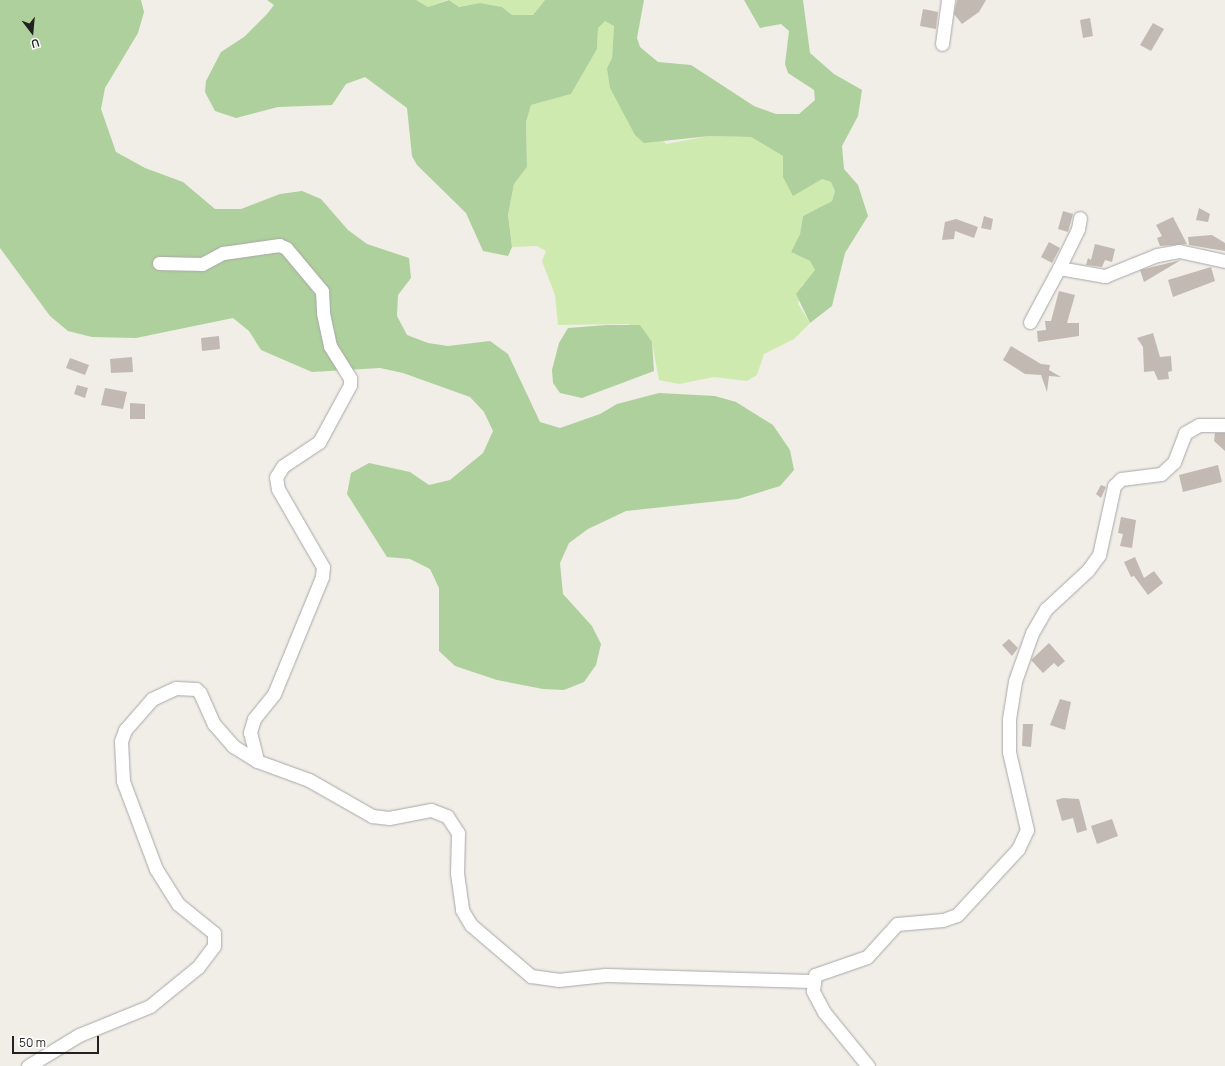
<!DOCTYPE html>
<html>
<head>
<meta charset="utf-8">
<style>
  body { margin:0 }
  #map { position:relative; width:1225px; height:1066px; overflow:hidden; background:#f1ede7; font-family:Manrope,sans-serif }
  div>[style] { position:absolute }
  .grass>* { inset:0; background:#cfeaae }
  .forest>* { inset:0; background:#aed09c }
  .building>* { inset:0; background:#c2b9b3 }
  .roads { filter:drop-shadow(0 0 1px #a8a8a8) drop-shadow(0 0 1px #a8a8a8) }
  .minor>* { height:13px; margin:-6.5px; padding:0 6.5px; transform-origin:6.5px; border-radius:6.5px; background:#fff }
  span { translate:-50% -50%; white-space:nowrap; text-align:center; line-height:1.15; -webkit-text-stroke:3px #fff; paint-order:stroke }
  .north { position:absolute; left:12px; top:12px; width:40px; height:40px; -webkit-text-stroke:3px #fff; paint-order:stroke; rotate:164deg; font-size:11px; font-weight:700; line-height:16px; text-align:center; color:#212121 }
  .north::after { content:''; display:block; margin:auto; width:14px; height:18px; background:#212121; clip-path:polygon(50% 0,100% 100%,50% 72%,0 100%) }
  .scale { position:absolute; left:12px; top:1036px; width:87px; height:18px; box-sizing:border-box; border:2px solid #212121; border-top:0; padding-left:5px; font-size:12px; line-height:14px; white-space:nowrap; color:#212121; -webkit-text-stroke:3px #fff; paint-order:stroke }
</style>
</head>
<body>
<div id="map">
  <div class="grass">
    <i style="clip-path:polygon(416px 0,447px 0,428px 7px)"></i>
    <i style="clip-path:polygon(449px 0,545px 0,533px 15px,511px 15px,502px 7px,480px 3px,459px 7px)"></i>
    <i style="clip-path:polygon(605px 20px,614px 26px,612px 58px,607px 68px,666px 144px,710px 136px,751px 137px,783px 156px,783px 177px,822px 179px,831px 182px,835px 191px,832px 201px,803px 216px,800px 234px,791px 252px,810px 261px,815px 270px,811px 280px,802px 285px,798px 304px,810px 323px,794px 339px,764px 354px,757px 375px,747px 381px,714px 377px,679px 384px,659px 380px,652px 342px,629px 324px,558px 325px,555px 295px,542px 261px,546px 251px,537px 246px,512px 247px,508px 215px,514px 184px,527px 167px,526px 122px,531px 105px,571px 94px,597px 49px,598px 28px)"></i>
  </div>
  <div class="forest">
    <i style="clip-path:polygon(0 0,141px 0,144px 12px,138px 33px,105px 88px,101px 109px,116px 152px,145px 168px,183px 182px,215px 209px,241px 209px,280px 194px,302px 191px,321px 199px,348px 230px,367px 244px,409px 258px,411px 278px,398px 295px,397px 316px,407px 335px,428px 343px,448px 346px,490px 341px,508px 354px,540px 422px,560px 428px,600px 414px,617px 404px,659px 393px,715px 396px,736px 402px,773px 425px,790px 450px,794px 470px,780px 486px,738px 499px,626px 511px,588px 529px,569px 543px,560px 563px,563px 594px,592px 626px,601px 644px,596px 665px,584px 682px,564px 690px,543px 689px,497px 680px,455px 666px,439px 651px,439px 588px,430px 569px,410px 559px,387px 557px,347px 494px,351px 473px,369px 463px,410px 472px,429px 485px,450px 480px,483px 453px,493px 431px,484px 412px,470px 397px,403px 373px,380px 368px,312px 372px,261px 350px,249px 331px,233px 318px,136px 338px,92px 337px,68px 331px,50px 316px,0 248px)"></i>
    <i style="clip-path:polygon(267px 0,416px 0,428px 7px,449px 0,459px 7px,480px 3px,502px 7px,512px 15px,533px 15px,545px 0,644px 0,637px 38px,640px 47px,658px 62px,691px 65px,754px 106px,776px 114px,799px 114px,815px 100px,814px 90px,788px 73px,785px 64px,789px 31px,781px 24px,760px 28px,744px 0,803px 0,810px 53px,834px 74px,862px 90px,858px 116px,842px 146px,844px 169px,858px 185px,868px 216px,845px 253px,832px 306px,810px 323px,796px 294px,815px 270px,810px 261px,791px 252px,800px 234px,803px 216px,832px 201px,835px 191px,831px 182px,822px 179px,793px 196px,783px 177px,783px 156px,751px 137px,710px 136px,644px 143px,635px 135px,610px 88px,607px 68px,612px 58px,614px 26px,605px 21px,598px 28px,597px 49px,571px 94px,531px 105px,526px 122px,527px 167px,514px 184px,508px 215px,512px 247px,508px 256px,483px 251px,466px 213px,417px 165px,412px 156px,407px 108px,365px 77px,346px 84px,332px 105px,278px 107px,236px 118px,215px 111px,205px 92px,206px 81px,221px 52px,244px 37px,267px 14px,274px 5px)"></i>
    <i style="clip-path:polygon(607px 325px,640px 325px,652px 342px,654px 371px,582px 398px,560px 393px,553px 383px,552px 370px,559px 343px,568px 328px)"></i>
  </div>
  <div class="building">
    <i style="clip-path:polygon(986px 0,979px 12px,962px 24px,954px 14px,957px 0)"></i>
    <i style="clip-path:polygon(923px 9px,938px 12px,936px 29px,920px 26px)"></i>
    <i style="clip-path:polygon(1090px 18px,1093px 36px,1083px 38px,1080px 20px)"></i>
    <i style="clip-path:polygon(1153px 23px,1164px 29px,1151px 51px,1140px 45px)"></i>
    <i style="clip-path:polygon(1199px 208px,1210px 214px,1208px 222px,1196px 220px)"></i>
    <i style="clip-path:polygon(1063px 211px,1073px 214px,1068px 232px,1058px 229px)"></i>
    <i style="clip-path:polygon(984px 216px,993px 219px,991px 230px,981px 228px)"></i>
    <i style="clip-path:polygon(1173px 217px,1187px 244px,1160px 246px,1157px 238px,1162px 236px,1156px 225px)"></i>
    <i style="clip-path:polygon(956px 219px,978px 227px,974px 238px,955px 231px,954px 239px,942px 240px,945px 222px)"></i>
    <i style="clip-path:polygon(1212px 235px,1225px 243px,1225px 251px,1189px 245px,1188px 237px)"></i>
    <i style="clip-path:polygon(1049px 242px,1060px 248px,1052px 263px,1041px 257px)"></i>
    <i style="clip-path:polygon(1095px 244px,1115px 249px,1112px 262px,1105px 260px,1102px 267px,1086px 265px,1088px 258px,1091px 260px)"></i>
    <i style="clip-path:polygon(1181px 260px,1144px 282px,1140px 270px)"></i>
    <i style="clip-path:polygon(1211px 267px,1215px 281px,1173px 297px,1168px 280px)"></i>
    <i style="clip-path:polygon(1059px 291px,1075px 295px,1067px 323px,1079px 323px,1079px 336px,1038px 342px,1037px 331px,1046px 330px,1045px 321px,1051px 321px)"></i>
    <i style="clip-path:polygon(1153px 333px,1160px 357px,1171px 356px,1172px 371px,1168px 372px,1169px 379px,1158px 380px,1154px 371px,1144px 372px,1143px 347px,1137px 338px)"></i>
    <i style="clip-path:polygon(219px 336px,220px 349px,202px 351px,201px 338px)"></i>
    <i style="clip-path:polygon(1011px 346px,1041px 364px,1050px 365px,1049px 370px,1061px 377px,1049px 376px,1047px 392px,1041px 375px,1025px 374px,1003px 360px)"></i>
    <i style="clip-path:polygon(132px 357px,133px 372px,111px 373px,110px 359px)"></i>
    <i style="clip-path:polygon(70px 358px,89px 365px,85px 375px,66px 368px)"></i>
    <i style="clip-path:polygon(77px 385px,88px 388px,85px 398px,74px 394px)"></i>
    <i style="clip-path:polygon(105px 388px,127px 392px,123px 409px,101px 405px)"></i>
    <i style="clip-path:polygon(130px 403px,145px 404px,145px 419px,130px 419px)"></i>
    <i style="clip-path:polygon(1215px 433px,1225px 433px,1225px 451px,1214px 441px)"></i>
    <i style="clip-path:polygon(1218px 465px,1222px 482px,1183px 492px,1179px 475px)"></i>
    <i style="clip-path:polygon(1101px 485px,1106px 487px,1101px 498px,1096px 494px)"></i>
    <i style="clip-path:polygon(1121px 517px,1136px 520px,1132px 548px,1120px 546px,1123px 534px,1118px 533px)"></i>
    <i style="clip-path:polygon(1135px 557px,1144px 578px,1154px 571px,1163px 583px,1148px 595px,1134px 576px,1131px 577px,1124px 562px)"></i>
    <i style="clip-path:polygon(1009px 639px,1018px 648px,1012px 656px,1002px 645px)"></i>
    <i style="clip-path:polygon(1049px 643px,1065px 661px,1058px 667px,1054px 663px,1043px 673px,1031px 660px)"></i>
    <i style="clip-path:polygon(1060px 699px,1071px 702px,1065px 730px,1050px 725px)"></i>
    <i style="clip-path:polygon(1023px 724px,1033px 724px,1031px 747px,1022px 746px)"></i>
    <i style="clip-path:polygon(1063px 798px,1079px 799px,1087px 830px,1077px 833px,1073px 818px,1062px 821px,1056px 800px)"></i>
    <i style="clip-path:polygon(1112px 819px,1118px 836px,1097px 844px,1091px 826px)"></i>
  </div>
  <div class="roads">
    <div class="minor">
      <i style="left:942px;top:44px;width:44px;rotate:-82.2deg"></i>
      <i style="left:159px;top:263px;width:43px;rotate:1.3deg"></i>
      <i style="left:202px;top:264px;width:24px;rotate:-28deg"></i>
      <i style="left:223px;top:253px;width:57px;rotate:-8.1deg"></i>
      <i style="left:279px;top:245px;width:8px;rotate:23deg"></i>
      <i style="left:286px;top:248px;width:56px;rotate:50.1deg"></i>
      <i style="left:322px;top:291px;width:22px;rotate:87deg"></i>
      <i style="left:323px;top:313px;width:34px;rotate:78deg"></i>
      <i style="left:330px;top:346px;width:38px;rotate:58deg"></i>
      <i style="left:350px;top:378px;width:7px;rotate:90deg"></i>
      <i style="left:350px;top:385px;width:65px;rotate:118.5deg"></i>
      <i style="left:319px;top:442px;width:43px;rotate:146.3deg"></i>
      <i style="left:283px;top:466px;width:13px;rotate:122deg"></i>
      <i style="left:276px;top:477px;width:12px;rotate:81deg"></i>
      <i style="left:278px;top:489px;width:90px;rotate:60deg"></i>
      <i style="left:323px;top:567px;width:10px;rotate:96deg"></i>
      <i style="left:322px;top:577px;width:126px;rotate:112.3deg"></i>
      <i style="left:274px;top:694px;width:32px;rotate:129deg"></i>
      <i style="left:254px;top:719px;width:14px;rotate:107deg"></i>
      <i style="left:250px;top:732px;width:30px;rotate:76deg"></i>
      <i style="left:1059px;top:268px;width:43px;rotate:-64deg"></i>
      <i style="left:1078px;top:229px;width:11px;rotate:-80deg"></i>
      <i style="left:1030px;top:322px;width:61px;rotate:-61.8deg"></i>
      <i style="left:1059px;top:268px;width:47px;rotate:9.9deg"></i>
      <i style="left:1105px;top:276px;width:56px;rotate:-22deg"></i>
      <i style="left:1157px;top:255px;width:22px;rotate:-10deg"></i>
      <i style="left:1179px;top:251px;width:47px;rotate:12.3deg"></i>
      <i style="left:28px;top:1066px;width:60px;rotate:-31.3deg"></i>
      <i style="left:79px;top:1035px;width:77px;rotate:-22.2deg"></i>
      <i style="left:150px;top:1006px;width:62px;rotate:-39.1deg"></i>
      <i style="left:198px;top:967px;width:26px;rotate:-53deg"></i>
      <i style="left:214px;top:946px;width:13px;rotate:-90deg"></i>
      <i style="left:214px;top:933px;width:46px;rotate:-141.1deg"></i>
      <i style="left:178px;top:904px;width:41px;rotate:-122.2deg"></i>
      <i style="left:156px;top:869px;width:94px;rotate:-110.6deg"></i>
      <i style="left:123px;top:781px;width:40px;rotate:-92.9deg"></i>
      <i style="left:121px;top:741px;width:12px;rotate:-70deg"></i>
      <i style="left:125px;top:730px;width:41px;rotate:-48.9deg"></i>
      <i style="left:152px;top:699px;width:26px;rotate:-25deg"></i>
      <i style="left:176px;top:688px;width:20px;rotate:3deg"></i>
      <i style="left:196px;top:689px;width:6px;rotate:45deg"></i>
      <i style="left:200px;top:693px;width:34px;rotate:66deg"></i>
      <i style="left:214px;top:724px;width:29px;rotate:49deg"></i>
      <i style="left:233px;top:746px;width:28px;rotate:32deg"></i>
      <i style="left:257px;top:761px;width:55px;rotate:20.1deg"></i>
      <i style="left:309px;top:780px;width:73px;rotate:29.7deg"></i>
      <i style="left:372px;top:816px;width:17px;rotate:7deg"></i>
      <i style="left:389px;top:818px;width:43px;rotate:-10.8deg"></i>
      <i style="left:431px;top:810px;width:17px;rotate:21deg"></i>
      <i style="left:447px;top:816px;width:20px;rotate:57deg"></i>
      <i style="left:458px;top:833px;width:40px;rotate:91.4deg"></i>
      <i style="left:457px;top:873px;width:37px;rotate:82deg"></i>
      <i style="left:462px;top:910px;width:17px;rotate:59deg"></i>
      <i style="left:471px;top:925px;width:79px;rotate:40.4deg"></i>
      <i style="left:531px;top:976px;width:27px;rotate:8deg"></i>
      <i style="left:558px;top:980px;width:47px;rotate:-6.1deg"></i>
      <i style="left:605px;top:975px;width:207px;rotate:1.7deg"></i>
      <i style="left:868px;top:1066px;width:70px;rotate:-129.2deg"></i>
      <i style="left:824px;top:1012px;width:24px;rotate:-118deg"></i>
      <i style="left:813px;top:991px;width:16px;rotate:-83deg"></i>
      <i style="left:815px;top:975px;width:55px;rotate:-19.1deg"></i>
      <i style="left:867px;top:957px;width:45px;rotate:-47.7deg"></i>
      <i style="left:897px;top:924px;width:46px;rotate:-5deg"></i>
      <i style="left:943px;top:920px;width:15px;rotate:-20deg"></i>
      <i style="left:957px;top:915px;width:90px;rotate:-47.3deg"></i>
      <i style="left:1018px;top:849px;width:21px;rotate:-65deg"></i>
      <i style="left:1027px;top:830px;width:80px;rotate:-103deg"></i>
      <i style="left:1009px;top:752px;width:33px;rotate:-90deg"></i>
      <i style="left:1009px;top:719px;width:38px;rotate:-81deg"></i>
      <i style="left:1015px;top:681px;width:51px;rotate:-70.5deg"></i>
      <i style="left:1032px;top:633px;width:28px;rotate:-60deg"></i>
      <i style="left:1046px;top:609px;width:57px;rotate:-42.9deg"></i>
      <i style="left:1088px;top:570px;width:19px;rotate:-54deg"></i>
      <i style="left:1099px;top:555px;width:71px;rotate:-77.7deg"></i>
      <i style="left:1114px;top:486px;width:10px;rotate:-45deg"></i>
      <i style="left:1121px;top:479px;width:40px;rotate:-7.1deg"></i>
      <i style="left:1161px;top:474px;width:18px;rotate:-43deg"></i>
      <i style="left:1174px;top:462px;width:31px;rotate:-69deg"></i>
      <i style="left:1185px;top:433px;width:16px;rotate:-30deg"></i>
      <i style="left:1199px;top:425px;width:26px"></i>
    </div>
  </div>
  <div class="north">U</div>
  <div class="scale">50 m</div>
</div>
</body>
</html>
